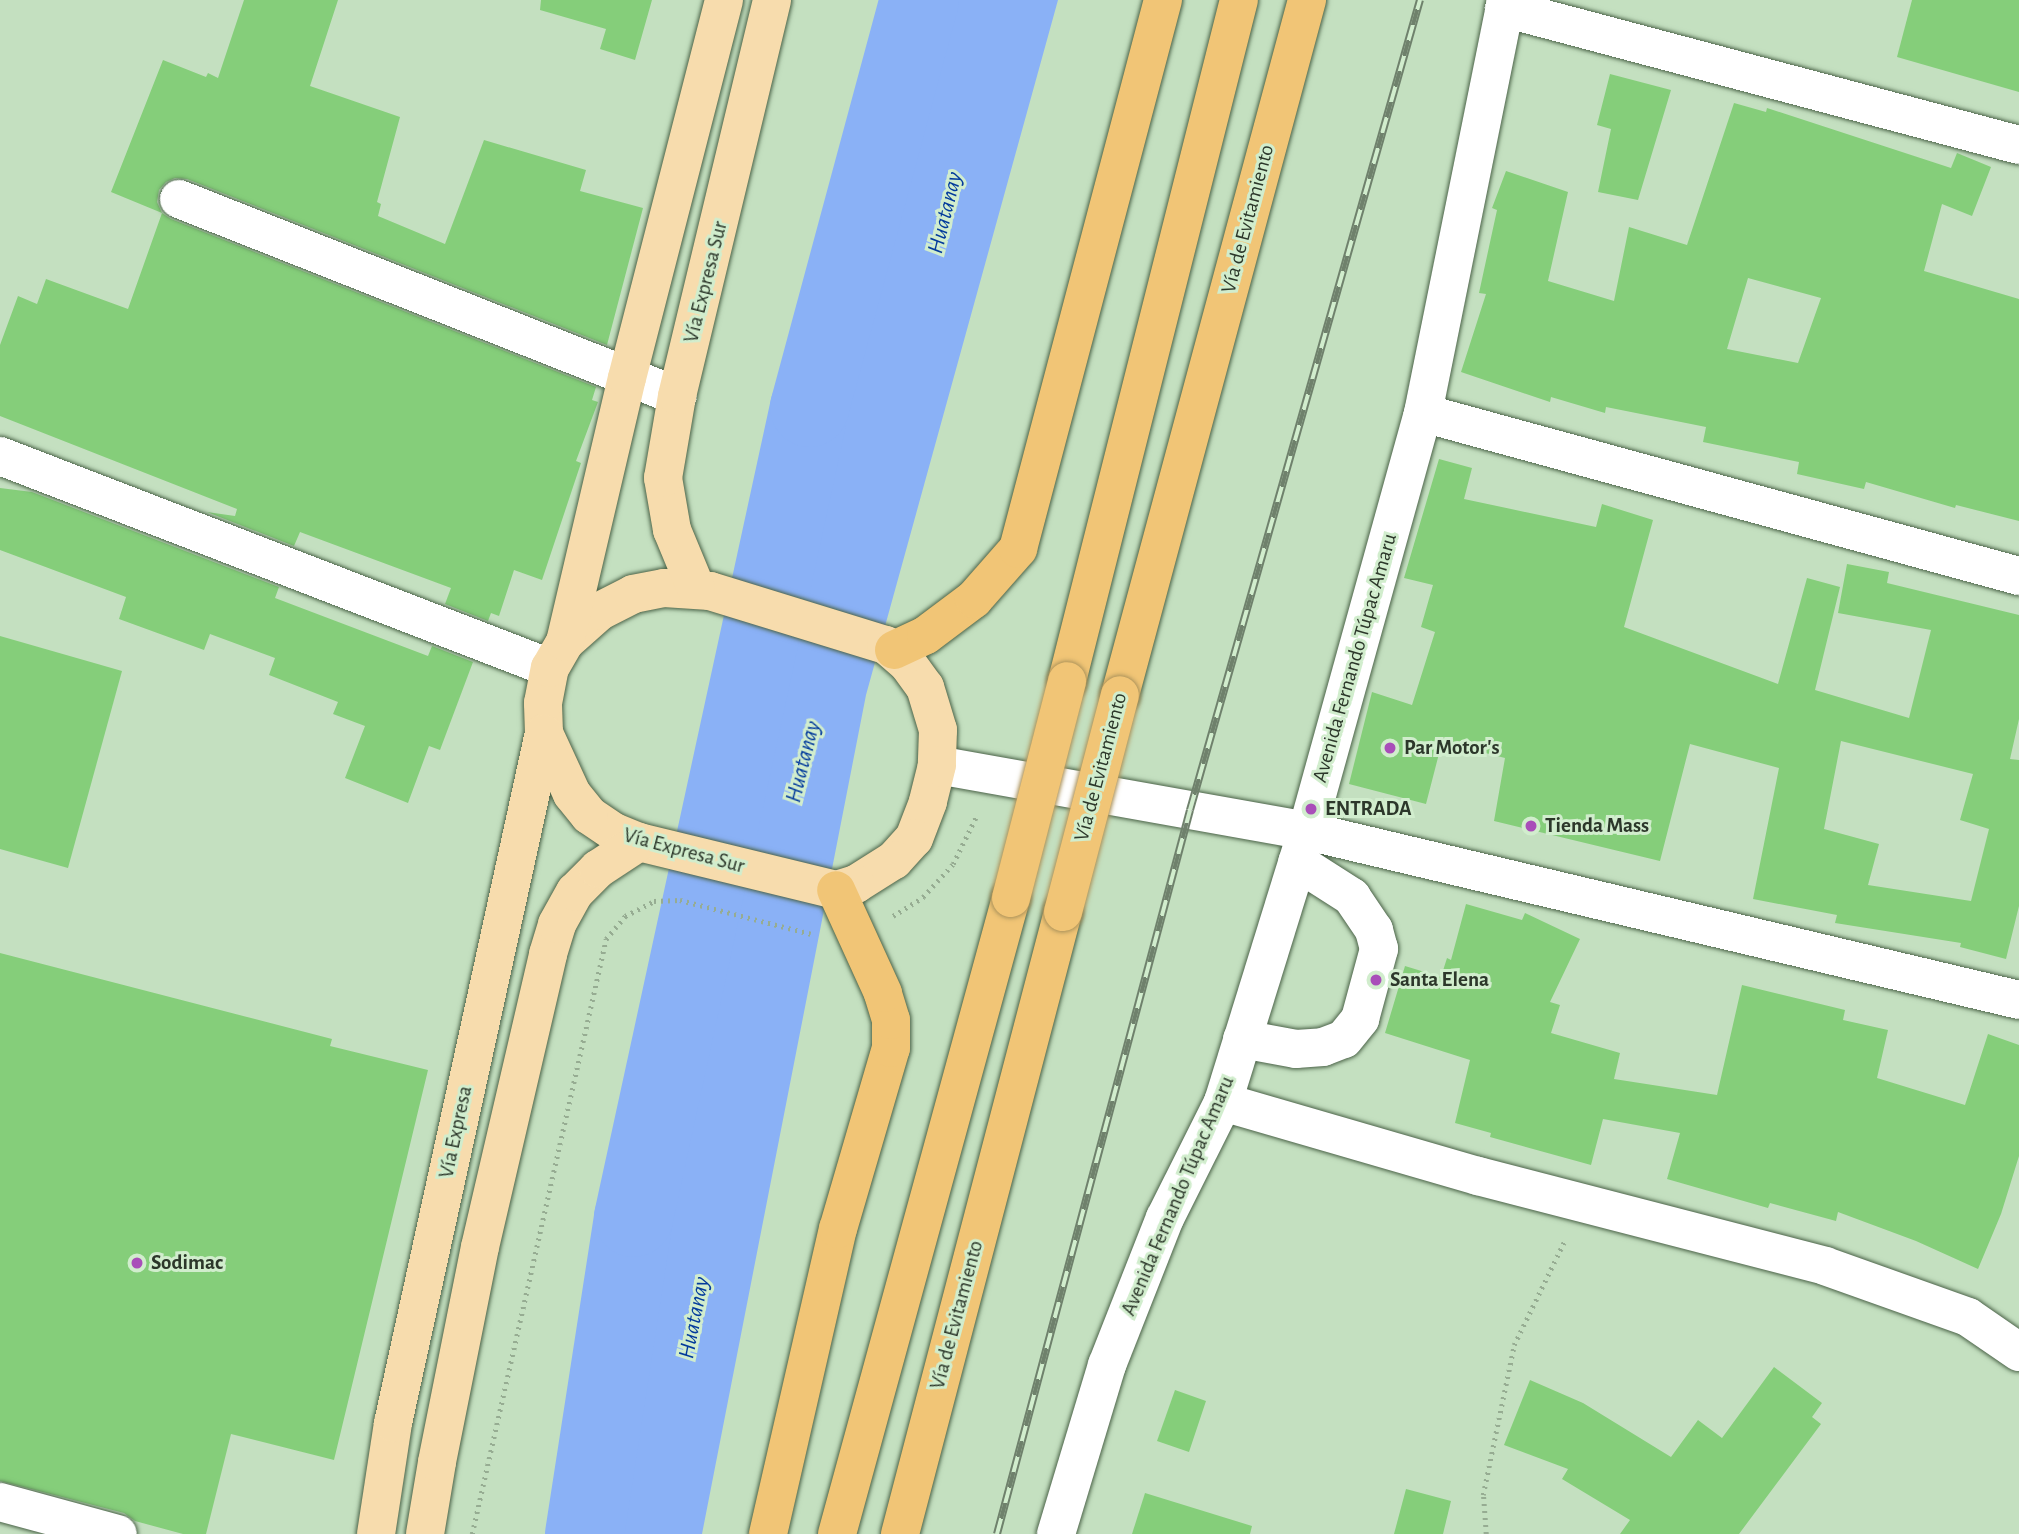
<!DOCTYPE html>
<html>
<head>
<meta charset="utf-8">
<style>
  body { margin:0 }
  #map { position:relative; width:2019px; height:1534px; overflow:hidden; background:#c4e0c0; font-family:"Alegreya Sans",sans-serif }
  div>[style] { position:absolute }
  .water>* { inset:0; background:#8ab1f6 }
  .river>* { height:79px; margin:-39.5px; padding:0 39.5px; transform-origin:39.5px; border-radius:39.5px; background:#8ab1f6 }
  .building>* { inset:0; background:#85ce7a }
  .path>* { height:4.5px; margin-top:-2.25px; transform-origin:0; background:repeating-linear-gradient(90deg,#96ac92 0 2px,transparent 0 7px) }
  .roads { filter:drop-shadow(0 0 2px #4b6348) drop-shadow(0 0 2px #4b6348) }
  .minor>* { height:38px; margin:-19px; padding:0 19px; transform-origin:19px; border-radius:19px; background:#fff }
  .major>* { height:38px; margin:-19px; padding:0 19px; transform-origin:19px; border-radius:19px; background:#f7dcad }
  .highway>* { height:38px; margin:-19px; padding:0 19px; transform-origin:19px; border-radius:19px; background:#f1c576 }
  .rail>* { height:8px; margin-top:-4px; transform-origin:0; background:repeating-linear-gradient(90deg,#d1edcd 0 16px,#6f816c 0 32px); box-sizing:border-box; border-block:2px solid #6f816c }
  .bridges { filter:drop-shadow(0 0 2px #ac935b) drop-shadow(0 0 2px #ac935b) }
  .highway-bridge>* { height:38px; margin:-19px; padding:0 19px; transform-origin:19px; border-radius:19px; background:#f1c576 }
  .dots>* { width:19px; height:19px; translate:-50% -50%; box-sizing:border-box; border:4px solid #d1edcd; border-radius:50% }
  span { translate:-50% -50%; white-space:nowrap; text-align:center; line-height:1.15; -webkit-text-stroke:6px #d1edcd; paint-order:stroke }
  .street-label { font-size:21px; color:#2c372a }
  .poi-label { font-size:21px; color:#2c372a; font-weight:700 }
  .left { translate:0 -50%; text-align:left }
  .water-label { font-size:23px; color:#033b9c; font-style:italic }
</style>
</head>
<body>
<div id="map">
  <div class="water">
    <i style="clip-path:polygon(919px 0,1058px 0,866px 695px,702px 1534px,584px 1534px,633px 1217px,809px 407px)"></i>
  </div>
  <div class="river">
    <i style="left:584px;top:1534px;width:321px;rotate:-81.2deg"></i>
    <i style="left:633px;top:1217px;width:829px;rotate:-77.74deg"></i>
    <i style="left:809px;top:407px;width:422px;rotate:-74.9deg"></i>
  </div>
  <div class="building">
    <i style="clip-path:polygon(244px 0,338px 0,310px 86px,400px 117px,377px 202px,381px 204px,378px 216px,445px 244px,484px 140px,586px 170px,580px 191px,643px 208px,607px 345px,187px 179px,175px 178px,166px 182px,159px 190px,157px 202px,162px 213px,111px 192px,163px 60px,206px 77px,208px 73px,218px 78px)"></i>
    <i style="clip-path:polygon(541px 0,652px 0,635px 60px,600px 49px,606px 29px,540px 10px)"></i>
    <i style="clip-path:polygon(1912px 0,2019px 0,2019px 92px,1897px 57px)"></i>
    <i style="clip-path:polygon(1610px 74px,1671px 90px,1638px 200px,1598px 192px,1611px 129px,1597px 125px)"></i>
    <i style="clip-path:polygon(evenodd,1734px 103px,1766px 112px,1767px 108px,1951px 168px,1957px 153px,1991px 167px,1972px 216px,1942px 204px,1924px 271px,2019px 299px,2019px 521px,1956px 505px,1955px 508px,1866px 482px,1864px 489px,1797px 474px,1799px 462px,1703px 442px,1706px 427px,1606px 407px,1605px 413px,1551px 397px,1550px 402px,1461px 372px,1486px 294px,1479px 293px,1497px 210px,1492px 208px,1506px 171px,1568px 192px,1548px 281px,1614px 301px,1629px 227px,1687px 245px,1734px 103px,1748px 278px,1821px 298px,1798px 363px,1727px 349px,1748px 278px)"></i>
    <i style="clip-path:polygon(162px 213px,171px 219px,596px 387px,592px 400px,598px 402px,576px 461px,581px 463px,542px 580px,514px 570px,499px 616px,491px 613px,488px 621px,445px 604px,451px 588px,300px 532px,294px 546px,207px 512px,235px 516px,237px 509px,0 416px,0 345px,18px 296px,37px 304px,46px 279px,128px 309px)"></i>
    <i style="clip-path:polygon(evenodd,1439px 459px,1472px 468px,1464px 499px,1596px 527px,1602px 504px,1653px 520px,1624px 627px,1778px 684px,1807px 578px,1840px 587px,1815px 690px,1909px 718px,1931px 630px,1838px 613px,1847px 564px,1889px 572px,1887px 583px,2019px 615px,2019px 719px,2010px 759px,2019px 760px,2019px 906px,2006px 959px,1960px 947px,1961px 943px,1835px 923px,1837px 915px,1753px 899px,1779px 768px,1690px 744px,1660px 861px,1494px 821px,1505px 758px,1442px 742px,1426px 804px,1349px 784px,1372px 692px,1412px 705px,1435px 632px,1421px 627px,1433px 585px,1404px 578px,1439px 459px,1841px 741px,1973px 774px,1960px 820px,1989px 829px,1971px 901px,1868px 885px,1879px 844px,1824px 829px,1841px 741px)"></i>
    <i style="clip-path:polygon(0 488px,32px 492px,279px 587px,275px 598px,428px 656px,432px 646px,473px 662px,440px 750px,429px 746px,408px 803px,345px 778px,365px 726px,333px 714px,338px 702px,269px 675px,275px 658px,210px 634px,204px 650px,119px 619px,126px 597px,0 550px)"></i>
    <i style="clip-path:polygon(0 636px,122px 671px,68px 868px,0 849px)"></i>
    <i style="clip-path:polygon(1466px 904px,1522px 920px,1525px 913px,1580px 939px,1550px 1002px,1560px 1005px,1551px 1033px,1620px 1053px,1614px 1079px,1717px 1095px,1742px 985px,1845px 1010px,1843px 1020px,1888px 1030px,1877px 1078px,1965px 1105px,1988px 1034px,2019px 1045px,2019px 1156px,2001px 1214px,1978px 1269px,1916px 1241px,1838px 1212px,1836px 1221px,1770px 1203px,1768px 1208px,1667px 1179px,1680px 1133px,1603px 1119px,1591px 1165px,1490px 1137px,1491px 1133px,1455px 1123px,1470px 1060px,1385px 1033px,1405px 966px,1441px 977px,1447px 958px,1451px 960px)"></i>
    <i style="clip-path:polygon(0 953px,332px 1039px,330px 1046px,428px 1070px,334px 1460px,231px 1434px,206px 1534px,183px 1534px,135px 1521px,124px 1513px,0 1481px)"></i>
    <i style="clip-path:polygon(1774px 1367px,1822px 1403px,1812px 1417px,1821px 1424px,1739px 1534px,1620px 1534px,1630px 1520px,1562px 1479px,1568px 1469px,1504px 1445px,1530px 1380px,1583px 1403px,1671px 1457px,1698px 1420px,1722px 1438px)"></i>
    <i style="clip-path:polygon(1175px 1390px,1206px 1401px,1189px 1452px,1157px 1441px)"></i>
    <i style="clip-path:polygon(1406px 1489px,1451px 1501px,1443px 1534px,1394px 1534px)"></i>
    <i style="clip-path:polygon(1145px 1493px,1252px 1526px,1250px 1534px,1132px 1534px)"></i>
  </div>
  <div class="path">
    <i style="left:893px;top:916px;width:36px;rotate:-32deg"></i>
    <i style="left:923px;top:897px;width:45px;rotate:-47.7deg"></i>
    <i style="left:953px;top:864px;width:55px;rotate:-63.9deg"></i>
    <i style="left:472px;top:1534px;width:610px;rotate:-77.31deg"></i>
    <i style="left:606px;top:939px;width:30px;rotate:-50deg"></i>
    <i style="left:625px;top:916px;width:33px;rotate:-27deg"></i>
    <i style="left:654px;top:901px;width:26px;rotate:-2deg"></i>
    <i style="left:680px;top:900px;width:135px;rotate:14.5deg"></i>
    <i style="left:1486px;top:1534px;width:39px;rotate:-94deg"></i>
    <i style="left:1483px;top:1495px;width:153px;rotate:-78.3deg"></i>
    <i style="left:1514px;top:1345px;width:117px;rotate:-64.1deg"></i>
  </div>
  <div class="roads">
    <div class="minor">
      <i style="left:1504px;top:8px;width:533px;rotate:14.9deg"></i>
      <i style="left:179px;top:199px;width:536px;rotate:21.58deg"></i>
      <i style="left:1423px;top:413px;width:618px;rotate:15.3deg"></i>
      <i style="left:0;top:456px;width:589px;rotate:21.08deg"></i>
      <i style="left:937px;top:765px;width:376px;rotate:10.1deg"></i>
      <i style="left:1307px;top:831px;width:732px;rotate:13.35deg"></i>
      <i style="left:1242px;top:1039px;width:55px;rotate:10.5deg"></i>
      <i style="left:1296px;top:1049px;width:27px;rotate:-4deg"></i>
      <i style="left:1323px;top:1047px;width:22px;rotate:-21deg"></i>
      <i style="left:1344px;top:1039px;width:26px;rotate:-51deg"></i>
      <i style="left:1360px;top:1019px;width:73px;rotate:-74.8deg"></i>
      <i style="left:1379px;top:949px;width:20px;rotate:-105deg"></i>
      <i style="left:1374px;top:930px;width:40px;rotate:-124deg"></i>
      <i style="left:1352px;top:897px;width:65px;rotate:-147.5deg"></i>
      <i style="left:1223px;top:1102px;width:266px;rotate:16.2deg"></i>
      <i style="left:1478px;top:1176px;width:358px;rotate:14.5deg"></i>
      <i style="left:1825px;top:1266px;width:152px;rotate:19.6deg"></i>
      <i style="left:1968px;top:1317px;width:62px;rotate:34.5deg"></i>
      <i style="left:0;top:1502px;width:122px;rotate:15.2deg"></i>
      <i style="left:1056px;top:1534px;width:177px;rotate:-73.2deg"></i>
      <i style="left:1107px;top:1365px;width:158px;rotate:-68.5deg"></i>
      <i style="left:1165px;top:1218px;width:130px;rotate:-63.4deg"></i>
      <i style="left:1223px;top:1102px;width:284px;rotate:-72.8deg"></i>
      <i style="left:1307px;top:831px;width:434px;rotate:-74.5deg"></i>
      <i style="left:1423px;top:413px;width:421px;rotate:-78.6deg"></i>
    </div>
    <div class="major">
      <i style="left:664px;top:588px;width:46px;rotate:3.7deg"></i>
      <i style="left:710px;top:591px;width:184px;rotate:17.1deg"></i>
      <i style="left:886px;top:645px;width:29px;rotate:41deg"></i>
      <i style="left:908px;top:664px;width:29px;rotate:54deg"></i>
      <i style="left:925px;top:687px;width:45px;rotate:73.2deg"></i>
      <i style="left:938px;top:730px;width:35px;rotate:92deg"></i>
      <i style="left:937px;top:765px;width:38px;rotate:104deg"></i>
      <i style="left:928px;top:802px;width:39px;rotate:111deg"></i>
      <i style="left:914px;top:838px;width:30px;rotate:132deg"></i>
      <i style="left:894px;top:860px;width:45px;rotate:147.7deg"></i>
      <i style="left:856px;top:884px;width:21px;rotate:163deg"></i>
      <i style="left:836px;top:890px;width:203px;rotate:-166.3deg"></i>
      <i style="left:639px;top:842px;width:27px;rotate:-158deg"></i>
      <i style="left:614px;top:832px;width:30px;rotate:-146deg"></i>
      <i style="left:589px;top:815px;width:27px;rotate:-129deg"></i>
      <i style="left:572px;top:794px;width:67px;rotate:-114.7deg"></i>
      <i style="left:544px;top:733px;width:30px;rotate:-92deg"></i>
      <i style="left:543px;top:703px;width:36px;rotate:-79deg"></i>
      <i style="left:550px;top:668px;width:30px;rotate:-60deg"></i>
      <i style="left:565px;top:642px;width:47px;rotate:-41.5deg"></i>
      <i style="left:600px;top:611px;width:37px;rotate:-27deg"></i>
      <i style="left:633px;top:594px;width:32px;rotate:-11deg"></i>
      <i style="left:696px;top:588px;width:63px;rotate:-112.5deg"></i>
      <i style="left:672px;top:530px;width:53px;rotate:-99.8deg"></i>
      <i style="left:663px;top:478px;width:83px;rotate:-80.3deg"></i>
      <i style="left:677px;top:396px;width:407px;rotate:-76.5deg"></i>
      <i style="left:565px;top:642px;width:271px;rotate:-76.8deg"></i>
      <i style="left:627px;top:378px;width:390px;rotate:-75.6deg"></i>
      <i style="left:376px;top:1534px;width:112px;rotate:-81.3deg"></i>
      <i style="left:393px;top:1423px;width:706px;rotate:-77.66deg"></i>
      <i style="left:425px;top:1534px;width:73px;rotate:-80.5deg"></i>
      <i style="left:437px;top:1462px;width:219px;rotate:-78.7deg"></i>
      <i style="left:480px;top:1247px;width:301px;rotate:-76.9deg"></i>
      <i style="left:548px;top:954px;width:31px;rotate:-73deg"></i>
      <i style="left:557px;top:924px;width:37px;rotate:-61deg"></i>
      <i style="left:575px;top:892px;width:33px;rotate:-45deg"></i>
      <i style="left:598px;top:869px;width:49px;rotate:-33.4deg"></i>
    </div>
    <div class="highway">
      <i style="left:894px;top:650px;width:35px;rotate:-25deg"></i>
      <i style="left:926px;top:635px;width:60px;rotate:-36.9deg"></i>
      <i style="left:974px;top:599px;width:67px;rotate:-48.7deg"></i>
      <i style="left:1018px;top:549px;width:568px;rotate:-75.21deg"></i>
      <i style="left:1067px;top:681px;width:702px;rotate:-75.83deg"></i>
      <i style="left:1120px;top:695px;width:720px;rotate:-74.94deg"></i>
      <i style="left:768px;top:1534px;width:313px;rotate:-77.1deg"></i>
      <i style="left:838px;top:1229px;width:189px;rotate:-73.7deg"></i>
      <i style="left:891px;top:1048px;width:28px;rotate:-90deg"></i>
      <i style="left:891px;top:1020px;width:28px;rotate:-107deg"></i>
      <i style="left:883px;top:993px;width:113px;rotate:-114.5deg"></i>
      <i style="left:837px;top:1534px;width:659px;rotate:-74.7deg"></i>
      <i style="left:900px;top:1534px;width:643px;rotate:-75.32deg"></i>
    </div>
  </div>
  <div class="rail">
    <i style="left:997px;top:1534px;width:749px;rotate:-75.07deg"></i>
    <i style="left:1190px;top:810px;width:842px;rotate:-74.15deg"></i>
  </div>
  <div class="bridges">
    <div class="highway-bridge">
      <i style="left:1011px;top:898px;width:224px;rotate:-75.5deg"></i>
      <i style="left:1063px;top:912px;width:224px;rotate:-75.3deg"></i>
    </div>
  </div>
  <div class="dots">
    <i style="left:1390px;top:748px;background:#a94eb9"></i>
    <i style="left:1311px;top:809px;background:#a94eb9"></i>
    <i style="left:1531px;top:826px;background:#a94eb9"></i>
    <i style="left:1376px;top:980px;background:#a94eb9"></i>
    <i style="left:137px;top:1263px;background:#a94eb9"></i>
  </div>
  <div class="street-label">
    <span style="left:1248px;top:219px;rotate:-75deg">Vía de Evitamiento</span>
    <span style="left:706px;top:282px;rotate:-76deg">Vía Expresa Sur</span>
    <span style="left:1355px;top:658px;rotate:-74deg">Avenida Fernando Túpac Amaru</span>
    <span style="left:1101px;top:767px;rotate:-75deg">Vía de Evitamiento</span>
    <span style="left:684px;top:851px;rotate:15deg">Vía Expresa Sur</span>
    <span style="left:456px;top:1132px;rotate:-78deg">Vía Expresa</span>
    <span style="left:1178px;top:1196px;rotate:-67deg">Avenida Fernando Túpac Amaru</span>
    <span style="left:957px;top:1315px;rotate:-75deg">Vía de Evitamiento</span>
  </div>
  <div class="poi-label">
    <span class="left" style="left:1404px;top:748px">Par Motor's</span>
    <span class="left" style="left:1325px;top:809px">ENTRADA</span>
    <span class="left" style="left:1545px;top:826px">Tienda Mass</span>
    <span class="left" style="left:1390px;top:980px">Santa Elena</span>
    <span class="left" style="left:151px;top:1263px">Sodimac</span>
  </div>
  <div class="water-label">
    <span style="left:946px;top:213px;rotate:-76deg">Huatanay</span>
    <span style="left:804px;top:762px;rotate:-76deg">Huatanay</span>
    <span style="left:695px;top:1318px;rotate:-79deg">Huatanay</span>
  </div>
</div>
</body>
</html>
